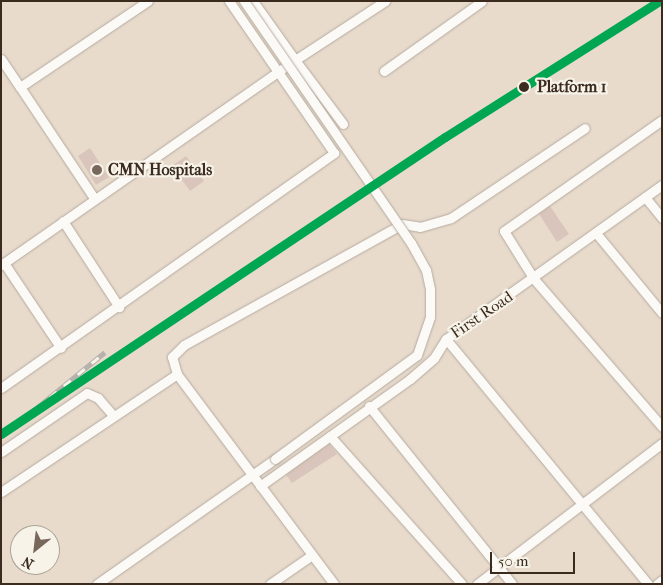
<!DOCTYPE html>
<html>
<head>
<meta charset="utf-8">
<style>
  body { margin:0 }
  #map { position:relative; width:663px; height:585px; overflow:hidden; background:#e8dbcc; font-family:"IM FELL French Canon",serif }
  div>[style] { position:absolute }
  .building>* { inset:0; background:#dac5bc }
  .roads { filter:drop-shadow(0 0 1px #b5aba0) drop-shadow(0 0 1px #b5aba0) }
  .minor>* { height:9px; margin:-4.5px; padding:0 4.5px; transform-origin:4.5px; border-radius:4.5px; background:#fcfaf7 }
  .rail>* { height:5px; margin-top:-2.5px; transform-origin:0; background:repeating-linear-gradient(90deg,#f7f3e8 0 9px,#b6b2ae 0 18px); box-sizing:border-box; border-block:1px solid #b6b2ae }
  .bridges { filter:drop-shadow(0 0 1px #b5aba0) drop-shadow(0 0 1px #b5aba0) }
  .minor-bridge>* { height:9px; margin:-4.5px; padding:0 4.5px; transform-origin:4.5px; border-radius:4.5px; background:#fcfaf7 }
  .rail-1>* { height:9px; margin:-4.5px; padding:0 4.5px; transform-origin:4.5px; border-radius:4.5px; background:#00a651 }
  .dots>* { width:14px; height:14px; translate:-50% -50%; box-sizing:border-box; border:2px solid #f7f3e8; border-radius:50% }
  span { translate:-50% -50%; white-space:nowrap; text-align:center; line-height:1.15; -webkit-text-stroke:4.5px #f7f3e8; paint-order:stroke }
  .stop-label { font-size:16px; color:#3b2a1e; font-weight:700 }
  .left { translate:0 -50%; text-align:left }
  .poi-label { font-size:16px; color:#3b2a1e; font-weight:700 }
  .street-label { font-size:16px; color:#3b2a1e }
  .frame { position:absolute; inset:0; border:2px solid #3b2a1e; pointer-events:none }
  .north { position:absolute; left:10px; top:525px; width:50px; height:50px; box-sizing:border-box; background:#f7f3e8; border:1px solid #aca397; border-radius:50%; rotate:209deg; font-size:14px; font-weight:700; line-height:20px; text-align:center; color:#3b2a1e }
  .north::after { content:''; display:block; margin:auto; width:18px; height:22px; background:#78685b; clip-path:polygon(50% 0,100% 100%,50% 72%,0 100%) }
  .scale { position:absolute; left:490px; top:552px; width:85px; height:22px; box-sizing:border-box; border:2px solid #3b2a1e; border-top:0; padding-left:6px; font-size:15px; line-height:18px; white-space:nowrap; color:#3b2a1e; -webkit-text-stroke:4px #f7f3e8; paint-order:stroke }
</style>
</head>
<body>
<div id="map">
  <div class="building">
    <i style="clip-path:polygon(90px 148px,109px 177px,96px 185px,78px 156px)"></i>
    <i style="clip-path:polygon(186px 156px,204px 181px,190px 191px,172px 166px)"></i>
    <i style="clip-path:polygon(550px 206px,569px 234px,557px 242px,539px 214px)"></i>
    <i style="clip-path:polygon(329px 444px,337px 454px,292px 483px,286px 475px)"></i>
  </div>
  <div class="roads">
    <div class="minor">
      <i style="left:253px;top:1px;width:72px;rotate:54.6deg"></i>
      <i style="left:295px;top:60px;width:108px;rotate:-33.2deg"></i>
      <i style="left:1px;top:59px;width:34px;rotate:56deg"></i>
      <i style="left:384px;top:71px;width:120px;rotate:-35.5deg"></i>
      <i style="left:662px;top:120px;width:193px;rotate:144.9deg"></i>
      <i style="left:504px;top:231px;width:57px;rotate:58deg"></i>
      <i style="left:534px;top:279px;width:196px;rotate:49.1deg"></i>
      <i style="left:645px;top:197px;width:27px;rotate:51deg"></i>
      <i style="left:94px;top:198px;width:133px;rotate:-123.7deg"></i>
      <i style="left:20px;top:87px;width:154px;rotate:-33.9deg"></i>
      <i style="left:63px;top:221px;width:103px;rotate:56.9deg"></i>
      <i style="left:596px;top:233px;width:104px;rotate:50.5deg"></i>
      <i style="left:4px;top:263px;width:102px;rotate:56.2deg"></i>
      <i style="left:1px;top:265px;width:358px;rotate:-34.9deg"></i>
      <i style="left:295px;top:60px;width:80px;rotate:53.1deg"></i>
      <i style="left:446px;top:339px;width:318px;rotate:50.5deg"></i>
      <i style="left:1px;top:388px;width:408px;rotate:-35.2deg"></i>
      <i style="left:334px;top:153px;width:185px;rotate:-124.6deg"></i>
      <i style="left:369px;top:406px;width:228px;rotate:51.2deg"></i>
      <i style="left:330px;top:436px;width:198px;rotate:48.3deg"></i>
      <i style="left:1px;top:452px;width:104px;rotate:-34.5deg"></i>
      <i style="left:87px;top:393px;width:12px;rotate:24deg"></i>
      <i style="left:98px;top:398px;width:23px;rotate:49deg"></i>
      <i style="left:260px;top:486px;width:184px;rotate:-35.5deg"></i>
      <i style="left:410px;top:379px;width:32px;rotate:-41deg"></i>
      <i style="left:434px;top:358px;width:22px;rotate:-58deg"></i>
      <i style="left:446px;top:339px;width:265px;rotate:-35.5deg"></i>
      <i style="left:1px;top:492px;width:212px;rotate:-33.8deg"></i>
      <i style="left:97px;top:584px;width:218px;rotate:-35.1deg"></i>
      <i style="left:270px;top:584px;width:51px;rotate:-34.6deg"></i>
      <i style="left:334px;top:584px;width:262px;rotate:-126.8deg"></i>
      <i style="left:177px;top:374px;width:18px;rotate:-106deg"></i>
      <i style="left:172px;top:357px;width:17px;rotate:-45deg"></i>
      <i style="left:184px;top:345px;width:249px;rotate:-29deg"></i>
      <i style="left:402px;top:224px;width:18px;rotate:9deg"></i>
      <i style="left:420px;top:227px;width:32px;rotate:-16deg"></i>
      <i style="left:451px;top:218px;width:161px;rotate:-33.9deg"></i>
      <i style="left:477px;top:584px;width:233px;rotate:-37.3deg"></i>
      <i style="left:657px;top:584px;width:6px;rotate:-39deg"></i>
    </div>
  </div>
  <div class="rail">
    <i style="left:22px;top:420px;width:107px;rotate:-39.3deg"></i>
  </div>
  <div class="bridges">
    <div class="minor-bridge">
      <i style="left:244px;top:1px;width:294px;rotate:55.4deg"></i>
      <i style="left:411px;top:243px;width:31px;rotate:61deg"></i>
      <i style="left:426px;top:270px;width:19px;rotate:78deg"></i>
      <i style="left:430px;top:289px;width:28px;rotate:90deg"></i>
      <i style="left:430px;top:317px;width:40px;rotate:108.9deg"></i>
      <i style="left:417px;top:355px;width:176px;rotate:143.8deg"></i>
    </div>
  </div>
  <div class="rail-1">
    <i style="left:1px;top:434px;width:534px;rotate:-33.78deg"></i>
    <i style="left:445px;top:137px;width:254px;rotate:-32.4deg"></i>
  </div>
  <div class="dots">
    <i style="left:524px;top:87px;background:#3b2a1e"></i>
    <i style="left:97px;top:170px;background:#78685b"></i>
  </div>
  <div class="stop-label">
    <span class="left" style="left:537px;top:87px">Platform 1</span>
  </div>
  <div class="poi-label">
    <span class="left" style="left:108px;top:170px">CMN Hospitals</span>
  </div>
  <div class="street-label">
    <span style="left:482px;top:315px;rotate:-34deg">First Road</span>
  </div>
  <div class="frame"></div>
  <div class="north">N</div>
  <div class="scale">50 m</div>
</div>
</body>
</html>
